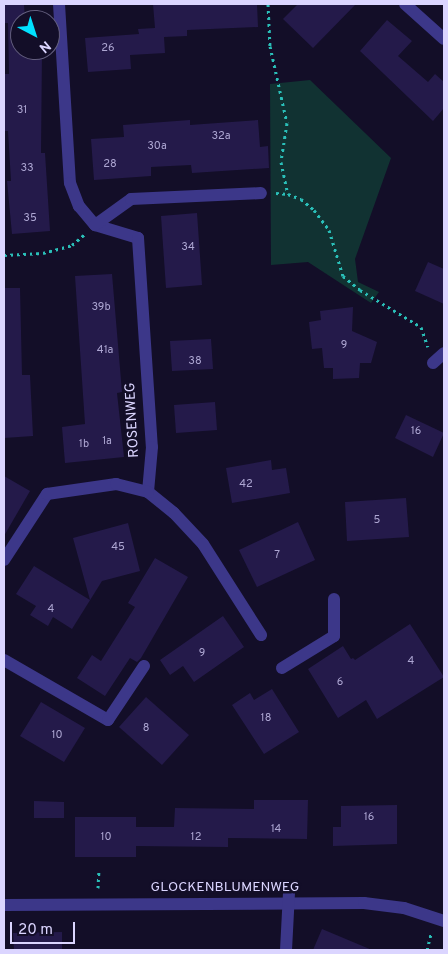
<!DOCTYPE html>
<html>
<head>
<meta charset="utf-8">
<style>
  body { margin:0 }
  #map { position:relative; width:448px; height:954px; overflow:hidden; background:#130e28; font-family:Overpass,sans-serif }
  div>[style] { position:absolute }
  .green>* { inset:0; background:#113232 }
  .building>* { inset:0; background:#241a4a }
  .path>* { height:3px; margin-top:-1.5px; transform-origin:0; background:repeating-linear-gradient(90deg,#2abfb8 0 2.5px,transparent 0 6.5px) }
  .minor>* { height:12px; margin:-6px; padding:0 6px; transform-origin:6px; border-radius:6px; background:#3c3789 }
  span { translate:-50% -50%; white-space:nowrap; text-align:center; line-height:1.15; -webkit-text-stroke:5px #130e28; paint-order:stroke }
  .number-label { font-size:11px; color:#ada6d2 }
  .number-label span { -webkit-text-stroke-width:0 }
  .street-label { font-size:14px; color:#dbd5ff }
  .frame { position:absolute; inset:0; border:5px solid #dbd5ff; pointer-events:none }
  .north { position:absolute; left:10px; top:10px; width:50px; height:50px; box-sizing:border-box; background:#130e28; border:1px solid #635e7e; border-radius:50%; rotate:140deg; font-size:14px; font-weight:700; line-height:20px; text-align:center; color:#dbd5ff }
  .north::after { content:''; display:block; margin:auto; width:18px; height:22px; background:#01e1ff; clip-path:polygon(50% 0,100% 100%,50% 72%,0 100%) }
  .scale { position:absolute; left:10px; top:922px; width:65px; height:22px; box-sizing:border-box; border:2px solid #dbd5ff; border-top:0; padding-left:6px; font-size:15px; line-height:18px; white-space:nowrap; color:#dbd5ff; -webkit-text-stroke:4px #130e28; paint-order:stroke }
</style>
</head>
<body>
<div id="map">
  <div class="green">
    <i style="clip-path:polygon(310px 80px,391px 158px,355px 259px,358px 282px,379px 292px,371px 303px,308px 262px,271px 265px,270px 84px)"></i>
  </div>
  <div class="building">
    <i style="clip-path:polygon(4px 4px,24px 4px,25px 20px,20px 20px,20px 50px,42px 50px,41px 153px,45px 153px,50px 231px,12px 234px,7px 181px,11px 181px,8px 131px,4px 131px,4px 74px,9px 74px,8px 23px,4px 23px)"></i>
    <i style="clip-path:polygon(153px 4px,257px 4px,258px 27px,187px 30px,187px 36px,164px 37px,165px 53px,130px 55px,131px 69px,88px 72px,85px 38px,139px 34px,138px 29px,155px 28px)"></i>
    <i style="clip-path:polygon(298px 4px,356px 4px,313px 48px,283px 19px)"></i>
    <i style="clip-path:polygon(387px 20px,412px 41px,398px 56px,428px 82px,435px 74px,444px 82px,444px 108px,433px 121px,360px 51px)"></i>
    <i style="clip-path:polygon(190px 120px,190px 125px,258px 120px,260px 147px,268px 146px,269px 168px,192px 173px,191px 165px,170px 166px,151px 167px,151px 176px,94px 180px,91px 139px,124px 137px,123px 125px)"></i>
    <i style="clip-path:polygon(197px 213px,202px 285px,166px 288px,161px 216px)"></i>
    <i style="clip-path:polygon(428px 262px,444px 269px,444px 304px,415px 291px)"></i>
    <i style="clip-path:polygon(112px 274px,122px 392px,117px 393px,124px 457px,65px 463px,62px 427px,85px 424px,75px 276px)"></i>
    <i style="clip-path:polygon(4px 288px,20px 288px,22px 375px,30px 375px,33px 436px,4px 438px)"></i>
    <i style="clip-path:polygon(353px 307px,352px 331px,377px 342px,371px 363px,360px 363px,359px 378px,333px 379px,333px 368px,324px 368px,322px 348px,312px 349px,309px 322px,321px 320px,320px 311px)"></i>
    <i style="clip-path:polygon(211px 339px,213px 369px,172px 371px,170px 341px)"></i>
    <i style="clip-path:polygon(215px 402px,217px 430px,176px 433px,174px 405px)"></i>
    <i style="clip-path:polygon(406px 415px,444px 433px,433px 457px,395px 438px)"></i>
    <i style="clip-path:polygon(271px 460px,272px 470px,286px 468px,290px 493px,232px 503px,226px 468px)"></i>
    <i style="clip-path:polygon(4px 476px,30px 491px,4px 536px)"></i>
    <i style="clip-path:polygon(406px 498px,409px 537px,347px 541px,345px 502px)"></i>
    <i style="clip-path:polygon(298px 522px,315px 560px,257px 587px,239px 550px)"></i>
    <i style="clip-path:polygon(128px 523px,140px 571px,102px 581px,72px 629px,53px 617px,48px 626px,30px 615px,36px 606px,16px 594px,34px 566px,90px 600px,73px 538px)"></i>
    <i style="clip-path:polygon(155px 558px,188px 577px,141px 658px,137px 662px,130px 658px,105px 696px,77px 678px,92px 655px,101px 661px,135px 607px,128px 603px)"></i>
    <i style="clip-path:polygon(223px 616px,244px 647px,194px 682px,183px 666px,170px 675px,160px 660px)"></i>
    <i style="clip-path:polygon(410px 624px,444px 677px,377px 719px,366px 700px,338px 718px,308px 669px,343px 646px,351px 659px,353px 658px,355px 660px)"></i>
    <i style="clip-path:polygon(272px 689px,299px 732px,264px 754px,232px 705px,250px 693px,254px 700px)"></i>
    <i style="clip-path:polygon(146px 697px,189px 735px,162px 765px,119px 727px)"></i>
    <i style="clip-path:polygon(41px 702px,85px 728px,64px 762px,20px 736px)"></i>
    <i style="clip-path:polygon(254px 800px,308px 800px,307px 839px,228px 838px,228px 847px,136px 846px,136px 857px,75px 857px,75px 817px,136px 817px,136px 827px,174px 827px,175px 808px,254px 809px)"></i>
    <i style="clip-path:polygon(34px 801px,64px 802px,64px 818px,34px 818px)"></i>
    <i style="clip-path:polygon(397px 805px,397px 844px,333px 846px,333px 827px,341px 827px,341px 806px)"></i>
    <i style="clip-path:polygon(322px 929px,372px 950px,313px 950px)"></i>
    <i style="clip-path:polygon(62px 932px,62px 950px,14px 950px,13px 933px)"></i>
  </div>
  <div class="path">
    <i style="left:268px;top:4px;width:42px;rotate:87.3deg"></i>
    <i style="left:270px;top:46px;width:79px;rotate:77.6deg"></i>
    <i style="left:287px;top:123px;width:39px;rotate:99deg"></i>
    <i style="left:281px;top:162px;width:33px;rotate:78deg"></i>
    <i style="left:288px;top:194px;width:14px;rotate:21deg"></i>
    <i style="left:301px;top:199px;width:17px;rotate:40deg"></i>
    <i style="left:314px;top:210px;width:25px;rotate:53deg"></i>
    <i style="left:329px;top:230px;width:48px;rotate:73.1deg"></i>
    <i style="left:343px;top:276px;width:22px;rotate:39deg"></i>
    <i style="left:360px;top:290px;width:71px;rotate:31.2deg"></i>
    <i style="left:421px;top:327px;width:21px;rotate:71deg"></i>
    <i style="left:276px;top:193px;width:12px;rotate:5deg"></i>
    <i style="left:4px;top:255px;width:39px;rotate:-3deg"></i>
    <i style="left:43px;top:253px;width:30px;rotate:-15deg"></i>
    <i style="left:72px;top:245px;width:16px;rotate:-40deg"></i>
    <i style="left:98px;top:888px;width:17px;rotate:-87deg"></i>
    <i style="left:427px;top:950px;width:16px;rotate:-76deg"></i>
  </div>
  <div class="minor">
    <i style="left:59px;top:4px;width:179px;rotate:86.5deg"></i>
    <i style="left:70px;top:183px;width:25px;rotate:69deg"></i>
    <i style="left:79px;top:206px;width:25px;rotate:50deg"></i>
    <i style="left:95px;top:225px;width:45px;rotate:16.8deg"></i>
    <i style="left:138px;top:238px;width:209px;rotate:86.2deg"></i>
    <i style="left:152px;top:447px;width:45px;rotate:95.1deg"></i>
    <i style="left:148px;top:492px;width:33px;rotate:39deg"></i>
    <i style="left:174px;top:513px;width:42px;rotate:46.9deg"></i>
    <i style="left:203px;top:544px;width:108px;rotate:57.5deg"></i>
    <i style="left:405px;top:4px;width:52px;rotate:41.9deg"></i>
    <i style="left:95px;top:225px;width:44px;rotate:-35.8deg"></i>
    <i style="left:131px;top:199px;width:130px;rotate:-2.6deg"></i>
    <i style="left:433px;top:363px;width:15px;rotate:-42deg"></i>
    <i style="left:4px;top:560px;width:79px;rotate:-56.9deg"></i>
    <i style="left:47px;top:494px;width:70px;rotate:-8.2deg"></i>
    <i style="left:116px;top:484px;width:33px;rotate:14deg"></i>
    <i style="left:4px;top:660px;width:120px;rotate:30deg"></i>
    <i style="left:108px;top:720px;width:65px;rotate:-56.3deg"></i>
    <i style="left:282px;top:668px;width:61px;rotate:-31.6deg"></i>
    <i style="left:334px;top:636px;width:37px;rotate:-90deg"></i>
    <i style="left:4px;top:905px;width:360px;rotate:-0.3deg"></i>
    <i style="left:364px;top:903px;width:40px;rotate:7.1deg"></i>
    <i style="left:404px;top:908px;width:42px;rotate:18deg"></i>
    <i style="left:286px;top:950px;width:57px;rotate:-87deg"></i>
  </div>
  <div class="number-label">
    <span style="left:108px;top:48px">26</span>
    <span style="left:22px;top:110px">31</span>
    <span style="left:221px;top:136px">32a</span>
    <span style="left:157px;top:146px">30a</span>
    <span style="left:110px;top:164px">28</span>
    <span style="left:27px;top:168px">33</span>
    <span style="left:30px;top:218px">35</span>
    <span style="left:188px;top:247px">34</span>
    <span style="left:101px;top:307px">39b</span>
    <span style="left:344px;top:345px">9</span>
    <span style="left:105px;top:350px">41a</span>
    <span style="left:195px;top:361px">38</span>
    <span style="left:416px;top:431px">16</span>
    <span style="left:107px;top:441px">1a</span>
    <span style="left:84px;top:444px">1b</span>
    <span style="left:246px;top:484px">42</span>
    <span style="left:377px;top:520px">5</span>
    <span style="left:118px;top:547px">45</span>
    <span style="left:277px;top:555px">7</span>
    <span style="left:51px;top:609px">4</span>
    <span style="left:202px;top:653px">9</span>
    <span style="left:411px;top:661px">4</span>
    <span style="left:340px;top:682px">6</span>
    <span style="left:266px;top:718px">18</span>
    <span style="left:146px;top:728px">8</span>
    <span style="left:57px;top:735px">10</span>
    <span style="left:369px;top:817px">16</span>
    <span style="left:276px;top:829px">14</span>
    <span style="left:106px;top:837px">10</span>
    <span style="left:196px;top:837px">12</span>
  </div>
  <div class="street-label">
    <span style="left:133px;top:420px;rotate:-93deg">ROSENWEG</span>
    <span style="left:225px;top:888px">GLOCKENBLUMENWEG</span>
  </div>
  <div class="frame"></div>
  <div class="north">N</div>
  <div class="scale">20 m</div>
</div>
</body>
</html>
